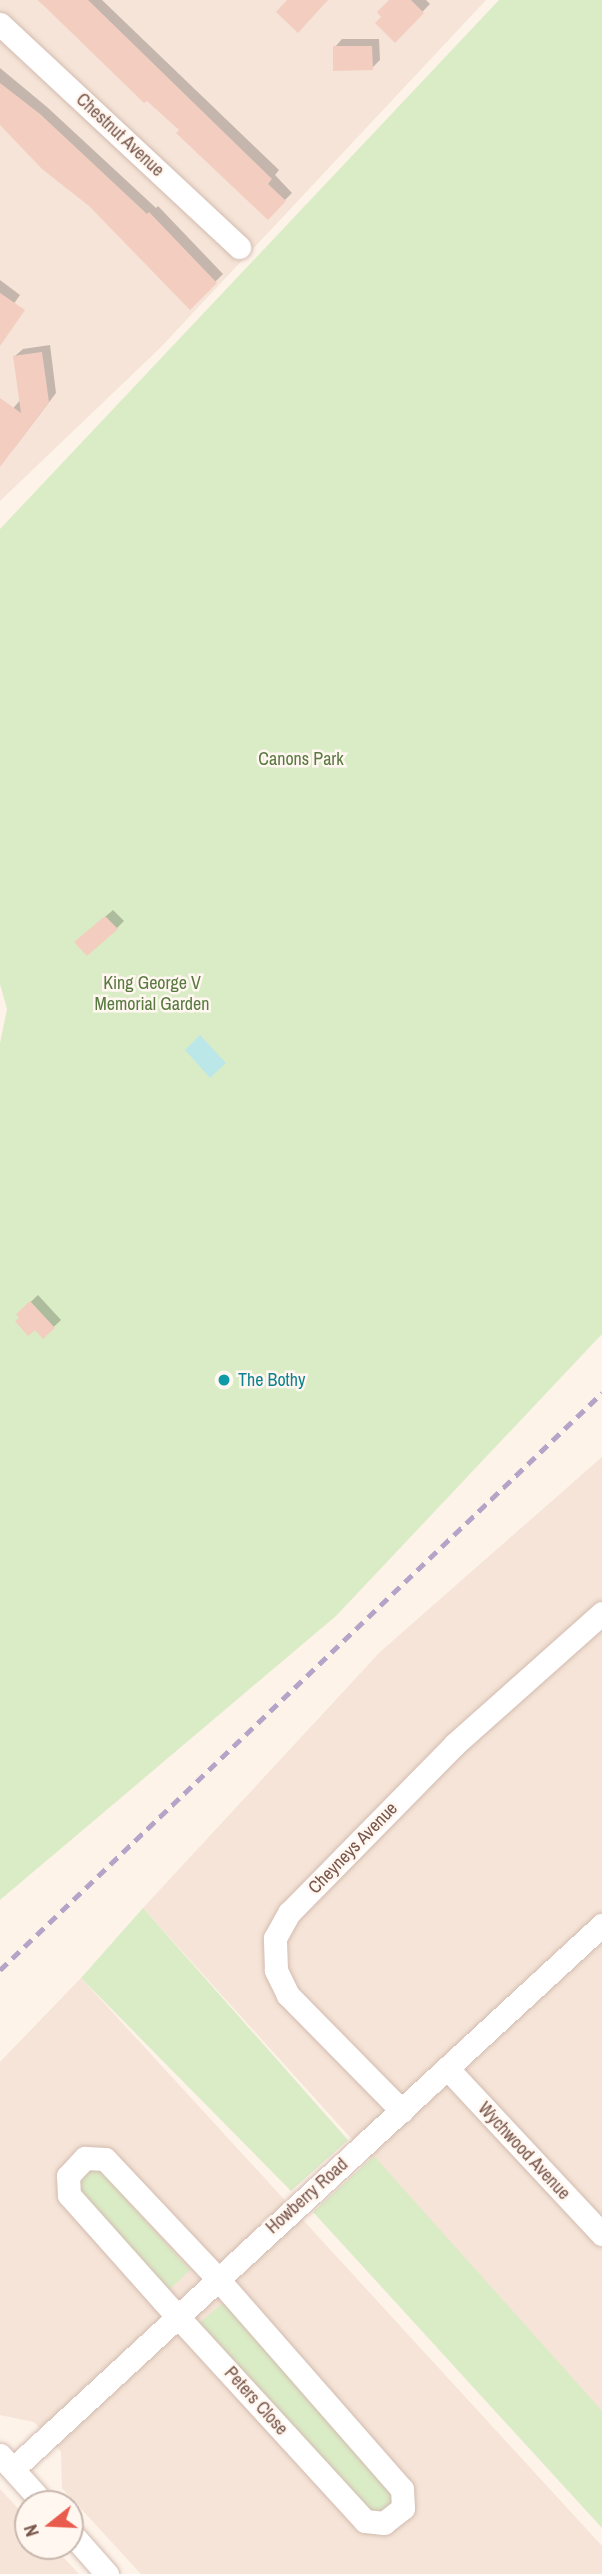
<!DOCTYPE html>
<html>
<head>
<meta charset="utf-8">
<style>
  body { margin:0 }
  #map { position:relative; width:602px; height:2574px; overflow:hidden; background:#fdf3e9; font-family:"Archivo Narrow",sans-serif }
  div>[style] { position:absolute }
  .residential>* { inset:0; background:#f5e4d7 }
  .green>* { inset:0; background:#daecc6 }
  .water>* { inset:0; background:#bce7e8 }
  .shadow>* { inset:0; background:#0003 }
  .building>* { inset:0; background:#f3cec0 }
  .roads { filter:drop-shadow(0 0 2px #d3bbb0) drop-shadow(0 0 2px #d3bbb0) }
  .minor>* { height:23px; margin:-11.5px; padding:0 11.5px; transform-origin:11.5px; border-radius:11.5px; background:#fff }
  .rail>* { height:5px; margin-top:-2.5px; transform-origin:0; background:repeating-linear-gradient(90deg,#b4a5c8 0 10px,transparent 0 17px) }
  .dots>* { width:19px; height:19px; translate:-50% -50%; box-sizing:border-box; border:4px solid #fff7f0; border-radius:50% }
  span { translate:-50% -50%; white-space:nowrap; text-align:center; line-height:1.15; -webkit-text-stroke:5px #fff7f0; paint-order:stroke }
  .street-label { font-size:18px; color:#79564b }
  .park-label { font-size:18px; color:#587940 }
  .culture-label { font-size:18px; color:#0d838f }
  .left { translate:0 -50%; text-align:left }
  .north { position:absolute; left:14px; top:2490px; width:70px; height:70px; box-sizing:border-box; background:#fff7f0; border:2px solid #c9b7ae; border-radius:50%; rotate:252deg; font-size:19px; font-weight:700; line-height:28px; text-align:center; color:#79564b }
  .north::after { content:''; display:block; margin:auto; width:24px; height:32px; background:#e95b4c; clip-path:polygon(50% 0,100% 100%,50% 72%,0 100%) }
</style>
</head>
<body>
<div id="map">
  <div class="residential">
    <i style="clip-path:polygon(0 0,486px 0,160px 348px,0 501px)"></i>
    <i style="clip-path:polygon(602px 1457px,602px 2416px,143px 1908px,380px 1652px)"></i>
    <i style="clip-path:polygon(81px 1978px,602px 2546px,602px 2574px,141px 2574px,62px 2488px,61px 2452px,34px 2422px,0 2415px,0 2062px)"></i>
    <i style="clip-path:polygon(0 2489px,28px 2519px,28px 2546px,53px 2546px,79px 2574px,0 2574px)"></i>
  </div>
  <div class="green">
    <i style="clip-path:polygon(499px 0,602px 0,602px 1334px,336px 1616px,0 1900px,0 1043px,7px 1009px,0 984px,0 529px)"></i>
    <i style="clip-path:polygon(143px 1908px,348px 2140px,291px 2191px,81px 1978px)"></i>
    <i style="clip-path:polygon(374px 2156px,602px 2411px,602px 2528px,313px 2212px)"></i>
    <i style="clip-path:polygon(95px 2165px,190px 2270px,168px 2291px,74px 2187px)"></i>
    <i style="clip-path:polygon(224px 2302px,397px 2499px,372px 2517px,197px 2325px)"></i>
  </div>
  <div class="water">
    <i style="clip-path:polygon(200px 1035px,226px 1063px,210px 1078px,185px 1050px)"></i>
  </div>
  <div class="shadow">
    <i style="clip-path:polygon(38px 0,102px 0,279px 170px,275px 175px,292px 193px,268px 217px,181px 130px)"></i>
    <i style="clip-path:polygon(391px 0,426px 0,430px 4px,395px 40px)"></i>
    <i style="clip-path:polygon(342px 39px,379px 39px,380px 60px,372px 68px,335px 47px)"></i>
    <i style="clip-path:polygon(0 68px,47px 107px,156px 208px,158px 206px,223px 274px,190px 307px,90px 205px,0 123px)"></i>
    <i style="clip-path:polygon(0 280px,20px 295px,0 323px)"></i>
    <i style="clip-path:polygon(50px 345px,56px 393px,12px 451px,0 455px,0 424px,21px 399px,15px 356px,23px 349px)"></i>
    <i style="clip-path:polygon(113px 910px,124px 921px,117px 928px,84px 935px)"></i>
    <i style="clip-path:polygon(38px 1295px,61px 1320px,43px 1337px,18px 1314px)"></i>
  </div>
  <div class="building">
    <i style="clip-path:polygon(38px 0,88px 0,272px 179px,268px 184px,286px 201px,268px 220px,176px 133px,179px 130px,147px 101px,144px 103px)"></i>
    <i style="clip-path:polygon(287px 0,328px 0,298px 33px,276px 12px)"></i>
    <i style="clip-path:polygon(389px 0,411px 0,424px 13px,395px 43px,375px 23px,381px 17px,377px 12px)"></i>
    <i style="clip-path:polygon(333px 46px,372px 46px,373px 70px,333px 71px)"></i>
    <i style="clip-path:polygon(0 83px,40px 114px,147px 214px,149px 212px,217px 283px,190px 310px,89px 206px,42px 169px,0 125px)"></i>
    <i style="clip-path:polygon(0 293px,25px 310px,0 346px)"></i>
    <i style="clip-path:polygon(42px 352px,49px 402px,0 467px,0 398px,21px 413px,13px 356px)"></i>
    <i style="clip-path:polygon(105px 916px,118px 929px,87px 956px,74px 942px)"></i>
    <i style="clip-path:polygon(30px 1301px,55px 1328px,43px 1339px,35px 1330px,28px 1336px,15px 1321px,19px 1318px,16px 1314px)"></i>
  </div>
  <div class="roads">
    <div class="minor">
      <i style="left:0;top:24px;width:327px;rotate:43deg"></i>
      <i style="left:447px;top:2068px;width:227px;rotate:47deg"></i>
      <i style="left:402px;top:2111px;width:163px;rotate:-134.5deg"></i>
      <i style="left:288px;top:1995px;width:28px;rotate:-116deg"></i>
      <i style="left:276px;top:1970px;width:32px;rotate:-92deg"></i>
      <i style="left:275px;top:1938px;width:29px;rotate:-61deg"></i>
      <i style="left:289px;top:1913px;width:237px;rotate:-45.5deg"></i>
      <i style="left:455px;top:1744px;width:197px;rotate:-41.7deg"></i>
      <i style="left:85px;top:2158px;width:20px;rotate:3deg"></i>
      <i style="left:105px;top:2159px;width:163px;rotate:46.7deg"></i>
      <i style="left:217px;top:2278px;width:281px;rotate:48.8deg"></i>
      <i style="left:402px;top:2489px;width:19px;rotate:87deg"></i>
      <i style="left:403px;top:2508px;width:24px;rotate:142deg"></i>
      <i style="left:384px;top:2523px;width:19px;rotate:-174deg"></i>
      <i style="left:365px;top:2521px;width:280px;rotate:-132.5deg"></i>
      <i style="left:176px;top:2315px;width:161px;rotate:-131.7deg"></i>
      <i style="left:69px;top:2195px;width:19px;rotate:-93deg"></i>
      <i style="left:68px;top:2176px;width:25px;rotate:-47deg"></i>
      <i style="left:0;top:2455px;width:66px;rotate:48.1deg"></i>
      <i style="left:13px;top:2469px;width:802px;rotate:-42.73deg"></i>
      <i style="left:70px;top:2532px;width:56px;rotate:48.6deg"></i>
    </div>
  </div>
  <div class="rail">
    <i style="left:0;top:1970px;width:834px;rotate:-43.79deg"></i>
  </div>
  <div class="dots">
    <i style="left:224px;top:1380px;background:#0f9aa8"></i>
  </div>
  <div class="street-label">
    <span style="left:120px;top:135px;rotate:43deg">Chestnut Avenue</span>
    <span style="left:353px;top:1848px;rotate:-46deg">Cheyneys Avenue</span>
    <span style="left:524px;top:2151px;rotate:47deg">Wychwood Avenue</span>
    <span style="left:307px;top:2196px;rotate:-42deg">Howberry Road</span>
    <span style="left:256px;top:2401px;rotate:48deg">Peters Close</span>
  </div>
  <div class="park-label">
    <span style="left:301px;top:759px">Canons Park</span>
    <span style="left:152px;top:994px">King George V<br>Memorial Garden</span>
  </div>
  <div class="culture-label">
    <span class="left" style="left:238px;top:1380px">The Bothy</span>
  </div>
  <div class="north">N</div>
</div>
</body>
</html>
